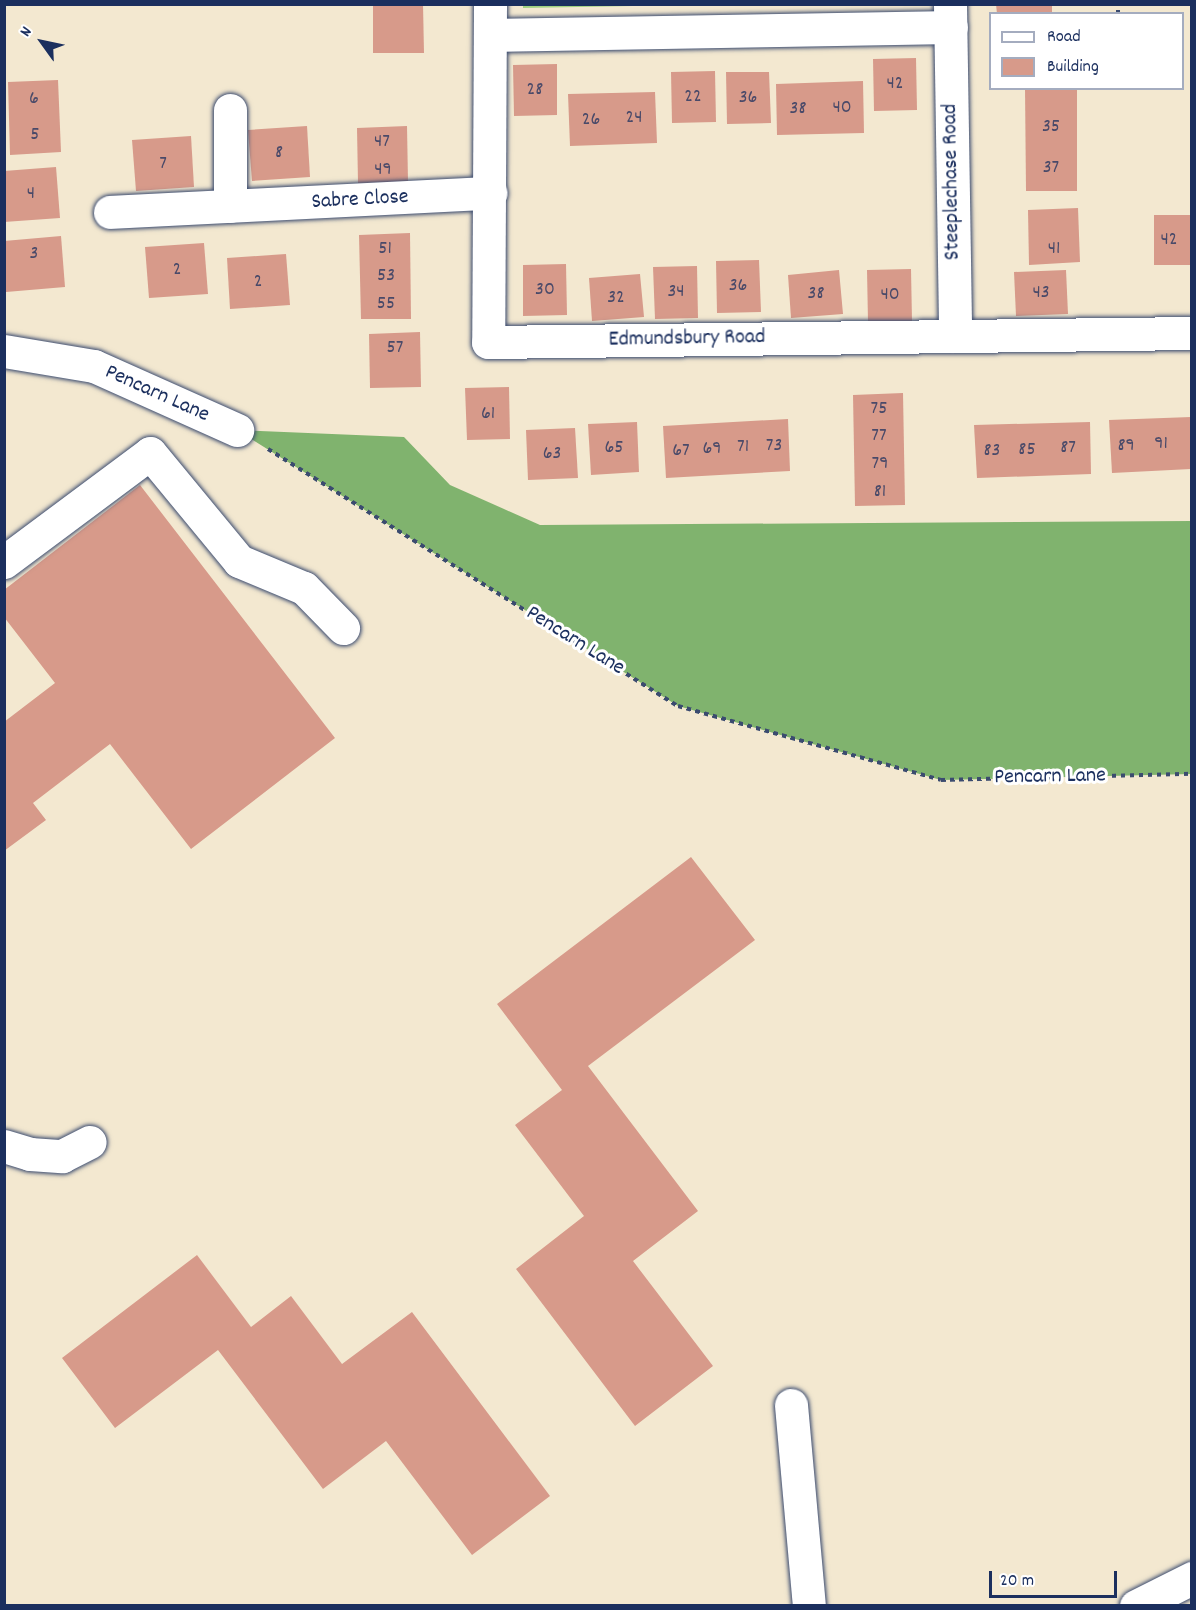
<!DOCTYPE html>
<html>
<head>
<meta charset="utf-8">
<style>
  body { margin:0 }
  #map { position:relative; width:1196px; height:1610px; overflow:hidden; background:#f3e8d0; font-family:Dekko,sans-serif }
  div>[style] { position:absolute }
  .green>* { inset:0; background:#a0d180 }
  .forest>* { inset:0; background:#80b36e }
  .building>* { inset:0; background:#d79a8a }
  .path>* { height:4px; margin-top:-2px; transform-origin:0; background:repeating-linear-gradient(90deg,#3b4b6f 0 4.5px,transparent 0 9px) }
  .roads { filter:drop-shadow(0 0 2px #3b4b6f) drop-shadow(0 0 2px #3b4b6f) }
  .minor>* { height:33px; margin:-16.5px; padding:0 16.5px; transform-origin:16.5px; border-radius:16.5px; background:#fff }
  span { translate:-50% -50%; white-space:nowrap; text-align:center; line-height:1.15; -webkit-text-stroke:6px #fff; paint-order:stroke }
  .number-label { font-size:20px; color:#4a4a69 }
  .number-label span { -webkit-text-stroke-width:0 }
  .street-label { font-size:22px; color:#1b2f5e }
  .frame { position:absolute; inset:0; border:6px solid #1b2f5e; pointer-events:none }
  .legend { position:absolute; left:989px; top:12px; width:195px; height:78px; box-sizing:border-box; background:#fff; border:2px solid #a4acbf; margin:0; padding:8px 10px; list-style:none; font-size:18px; color:#1b2f5e }
  .legend li { display:flex; align-items:center; gap:12px; height:30px }
  .legend b { width:30px; border:2px solid #a4acbf }
  .north { position:absolute; left:12px; top:12px; width:60px; height:60px; -webkit-text-stroke:4px #fff; paint-order:stroke; rotate:303deg; font-size:16px; font-weight:700; line-height:24px; text-align:center; color:#1b2f5e }
  .north::after { content:''; display:block; margin:auto; width:21px; height:27px; background:#1b2f5e; clip-path:polygon(50% 0,100% 100%,50% 72%,0 100%) }
  .scale { position:absolute; left:989px; top:1571px; width:128px; height:27px; box-sizing:border-box; border:3px solid #1b2f5e; border-top:0; padding-left:8px; font-size:18px; line-height:21px; white-space:nowrap; color:#1b2f5e; -webkit-text-stroke:4px #fff; paint-order:stroke }
</style>
</head>
<body>
<div id="map">
  <div class="green">
    <i style="clip-path:polygon(523px 4px,688px 4px,688px 5px,523px 8px)"></i>
  </div>
  <div class="forest">
    <i style="clip-path:polygon(237px 430px,404px 437px,450px 485px,540px 525px,1191px 521px,1191px 774px,941px 780px,678px 706px)"></i>
  </div>
  <div class="building">
    <i style="clip-path:polygon(373px 4px,423px 4px,424px 53px,373px 53px)"></i>
    <i style="clip-path:polygon(996px 4px,1052px 4px,1052px 14px,997px 14px)"></i>
    <i style="clip-path:polygon(916px 58px,917px 110px,874px 111px,873px 59px)"></i>
    <i style="clip-path:polygon(557px 64px,557px 115px,514px 116px,513px 65px)"></i>
    <i style="clip-path:polygon(715px 71px,716px 122px,672px 123px,671px 72px)"></i>
    <i style="clip-path:polygon(726px 72px,769px 72px,771px 123px,727px 124px)"></i>
    <i style="clip-path:polygon(58px 80px,61px 152px,10px 155px,8px 82px)"></i>
    <i style="clip-path:polygon(863px 81px,864px 133px,777px 135px,776px 84px)"></i>
    <i style="clip-path:polygon(1025px 88px,1077px 88px,1077px 191px,1026px 191px)"></i>
    <i style="clip-path:polygon(655px 92px,657px 143px,570px 146px,568px 94px)"></i>
    <i style="clip-path:polygon(307px 126px,310px 177px,252px 181px,248px 130px)"></i>
    <i style="clip-path:polygon(407px 126px,408px 182px,358px 183px,357px 128px)"></i>
    <i style="clip-path:polygon(191px 136px,194px 187px,136px 191px,132px 140px)"></i>
    <i style="clip-path:polygon(56px 167px,60px 218px,4px 222px,4px 171px)"></i>
    <i style="clip-path:polygon(1078px 208px,1080px 262px,1029px 265px,1028px 210px)"></i>
    <i style="clip-path:polygon(1154px 215px,1191px 215px,1191px 265px,1154px 265px)"></i>
    <i style="clip-path:polygon(410px 233px,411px 319px,361px 319px,359px 235px)"></i>
    <i style="clip-path:polygon(61px 236px,65px 287px,6px 292px,4px 241px)"></i>
    <i style="clip-path:polygon(204px 243px,208px 294px,149px 298px,145px 247px)"></i>
    <i style="clip-path:polygon(286px 254px,290px 305px,230px 309px,227px 258px)"></i>
    <i style="clip-path:polygon(759px 260px,761px 312px,717px 313px,716px 261px)"></i>
    <i style="clip-path:polygon(566px 264px,567px 315px,523px 316px,523px 265px)"></i>
    <i style="clip-path:polygon(697px 266px,698px 318px,655px 319px,653px 267px)"></i>
    <i style="clip-path:polygon(911px 269px,912px 321px,868px 322px,867px 270px)"></i>
    <i style="clip-path:polygon(839px 270px,843px 314px,791px 318px,788px 275px)"></i>
    <i style="clip-path:polygon(1066px 270px,1068px 314px,1016px 316px,1014px 272px)"></i>
    <i style="clip-path:polygon(640px 274px,644px 317px,592px 321px,589px 278px)"></i>
    <i style="clip-path:polygon(420px 332px,421px 387px,370px 388px,369px 334px)"></i>
    <i style="clip-path:polygon(509px 387px,510px 439px,467px 440px,465px 388px)"></i>
    <i style="clip-path:polygon(903px 393px,905px 505px,855px 506px,853px 395px)"></i>
    <i style="clip-path:polygon(1191px 417px,1191px 469px,1112px 473px,1109px 420px)"></i>
    <i style="clip-path:polygon(788px 419px,790px 471px,666px 478px,663px 426px)"></i>
    <i style="clip-path:polygon(637px 422px,639px 472px,591px 475px,588px 424px)"></i>
    <i style="clip-path:polygon(1090px 422px,1091px 474px,977px 478px,974px 425px)"></i>
    <i style="clip-path:polygon(575px 428px,578px 478px,528px 480px,526px 430px)"></i>
    <i style="clip-path:polygon(140px 485px,335px 738px,191px 849px,110px 744px,33px 803px,46px 820px,4px 851px,4px 722px,55px 683px,4px 617px,4px 590px)"></i>
    <i style="clip-path:polygon(691px 857px,755px 940px,588px 1066px,698px 1211px,633px 1261px,713px 1366px,635px 1426px,516px 1269px,584px 1216px,515px 1125px,562px 1090px,497px 1004px)"></i>
    <i style="clip-path:polygon(197px 1255px,251px 1327px,291px 1296px,342px 1364px,412px 1312px,550px 1496px,472px 1555px,386px 1441px,323px 1489px,218px 1350px,115px 1428px,62px 1358px)"></i>
  </div>
  <div class="path">
    <i style="left:1118px;top:14px;width:10px;rotate:-90deg"></i>
    <i style="left:268px;top:449px;width:484px;rotate:32.1deg"></i>
    <i style="left:678px;top:706px;width:273px;rotate:15.7deg"></i>
    <i style="left:941px;top:780px;width:251px;rotate:-1.4deg"></i>
  </div>
  <div class="roads">
    <div class="minor">
      <i style="left:490px;top:4px;width:338px;rotate:90.3deg"></i>
      <i style="left:488px;top:342px;width:704px;rotate:-0.73deg"></i>
      <i style="left:950px;top:5px;width:331px;rotate:89.1deg"></i>
      <i style="left:490px;top:35px;width:461px;rotate:-1deg"></i>
      <i style="left:230px;top:110px;width:96px;rotate:90deg"></i>
      <i style="left:110px;top:212px;width:381px;rotate:-2.9deg"></i>
      <i style="left:4px;top:351px;width:91px;rotate:9.5deg"></i>
      <i style="left:94px;top:366px;width:157px;rotate:24.1deg"></i>
      <i style="left:4px;top:562px;width:182px;rotate:-36.7deg"></i>
      <i style="left:150px;top:453px;width:140px;rotate:50.5deg"></i>
      <i style="left:239px;top:561px;width:70px;rotate:22.6deg"></i>
      <i style="left:304px;top:588px;width:56px;rotate:45.7deg"></i>
      <i style="left:4px;top:1146px;width:27px;rotate:17deg"></i>
      <i style="left:30px;top:1154px;width:32px;rotate:4deg"></i>
      <i style="left:62px;top:1156px;width:31px;rotate:-27deg"></i>
      <i style="left:791px;top:1405px;width:202px;rotate:84.9deg"></i>
      <i style="left:1136px;top:1606px;width:63px;rotate:-26.6deg"></i>
    </div>
  </div>
  <div class="number-label">
    <span style="left:895px;top:84px">42</span>
    <span style="left:535px;top:90px">28</span>
    <span style="left:693px;top:97px">22</span>
    <span style="left:748px;top:98px">36</span>
    <span style="left:34px;top:99px">6</span>
    <span style="left:842px;top:108px">40</span>
    <span style="left:798px;top:109px">38</span>
    <span style="left:634px;top:118px">24</span>
    <span style="left:591px;top:120px">26</span>
    <span style="left:1051px;top:127px">35</span>
    <span style="left:35px;top:135px">5</span>
    <span style="left:382px;top:142px">47</span>
    <span style="left:279px;top:153px">8</span>
    <span style="left:163px;top:164px">7</span>
    <span style="left:1051px;top:168px">37</span>
    <span style="left:383px;top:170px">49</span>
    <span style="left:31px;top:194px">4</span>
    <span style="left:1169px;top:240px">42</span>
    <span style="left:385px;top:249px">51</span>
    <span style="left:1054px;top:249px">41</span>
    <span style="left:34px;top:254px">3</span>
    <span style="left:177px;top:270px">2</span>
    <span style="left:386px;top:276px">53</span>
    <span style="left:258px;top:282px">2</span>
    <span style="left:738px;top:286px">36</span>
    <span style="left:545px;top:290px">30</span>
    <span style="left:676px;top:292px">34</span>
    <span style="left:1041px;top:293px">43</span>
    <span style="left:816px;top:294px">38</span>
    <span style="left:890px;top:295px">40</span>
    <span style="left:616px;top:298px">32</span>
    <span style="left:386px;top:304px">55</span>
    <span style="left:395px;top:348px">57</span>
    <span style="left:879px;top:409px">75</span>
    <span style="left:488px;top:414px">61</span>
    <span style="left:879px;top:436px">77</span>
    <span style="left:1161px;top:444px">91</span>
    <span style="left:774px;top:446px">73</span>
    <span style="left:1126px;top:446px">89</span>
    <span style="left:743px;top:447px">71</span>
    <span style="left:614px;top:448px">65</span>
    <span style="left:1068px;top:448px">87</span>
    <span style="left:712px;top:449px">69</span>
    <span style="left:1027px;top:450px">85</span>
    <span style="left:681px;top:451px">67</span>
    <span style="left:992px;top:451px">83</span>
    <span style="left:552px;top:454px">63</span>
    <span style="left:880px;top:464px">79</span>
    <span style="left:880px;top:492px">81</span>
  </div>
  <div class="street-label">
    <span style="left:952px;top:182px;rotate:-91deg">Steeplechase Road</span>
    <span style="left:360px;top:200px;rotate:-3deg">Sabre Close</span>
    <span style="left:687px;top:339px;rotate:-1deg">Edmundsbury Road</span>
    <span style="left:157px;top:394px;rotate:24deg">Pencarn Lane</span>
    <span style="left:575px;top:641px;rotate:32deg">Pencarn Lane</span>
    <span style="left:1050px;top:777px;rotate:-1deg">Pencarn Lane</span>
  </div>
  <div class="frame"></div>
  <ul class="legend">
  <li><b style="height:8px;background:#fff"></b>Road</li>
  <li><b style="height:16px;background:#d79a8a"></b>Building</li>
  </ul>
  <div class="north">N</div>
  <div class="scale">20 m</div>
</div>
</body>
</html>
